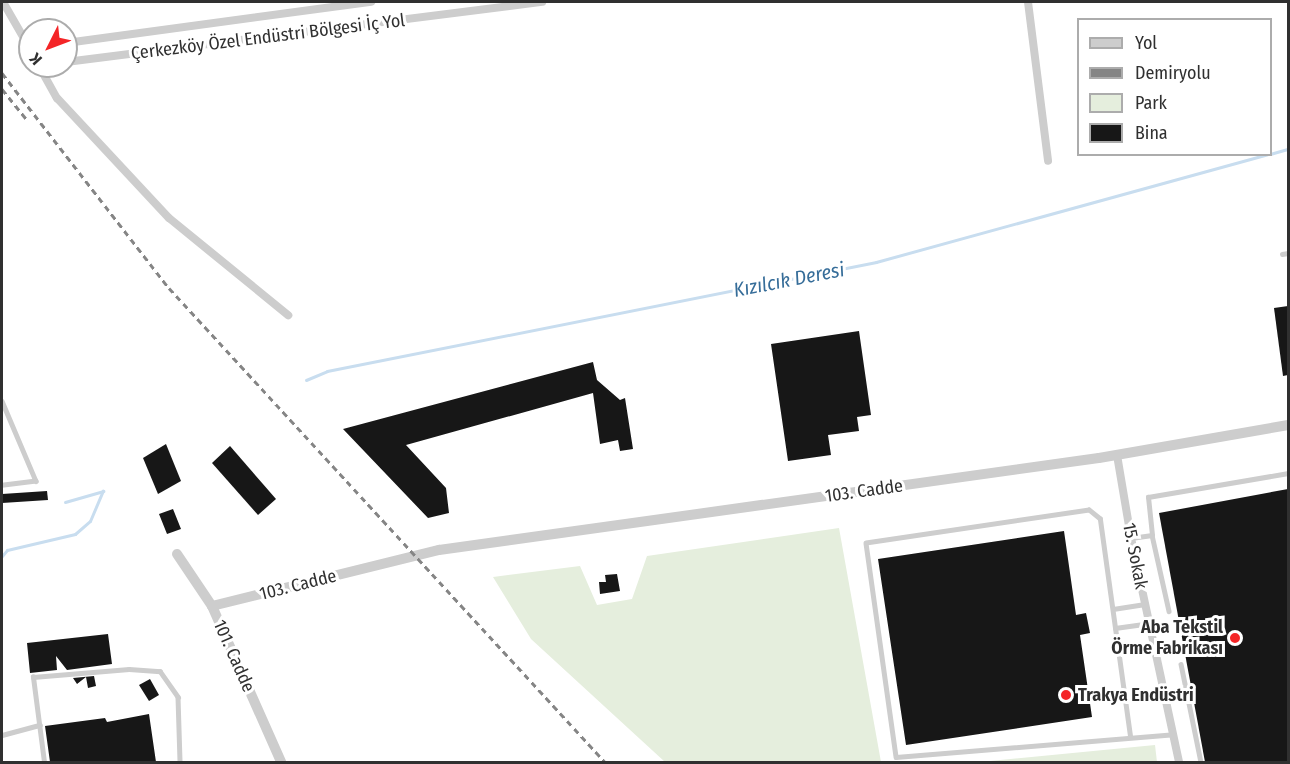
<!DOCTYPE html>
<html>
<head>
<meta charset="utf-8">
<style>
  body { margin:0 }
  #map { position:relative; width:1290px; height:764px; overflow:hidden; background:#fff; font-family:"Fira Sans Condensed",sans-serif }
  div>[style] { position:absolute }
  .green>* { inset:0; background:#e5eedd }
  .stream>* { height:3px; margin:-1.5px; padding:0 1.5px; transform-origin:1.5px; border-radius:1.5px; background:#c8ddef }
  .building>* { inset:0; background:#171717 }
  .service>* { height:4.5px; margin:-2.25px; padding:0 2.25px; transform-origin:2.25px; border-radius:2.25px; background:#cdcdcd }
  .minor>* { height:8px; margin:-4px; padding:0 4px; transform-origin:4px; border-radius:4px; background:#cdcdcd }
  .tertiary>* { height:10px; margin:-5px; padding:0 5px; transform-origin:5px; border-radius:5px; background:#cdcdcd }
  .rail>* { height:3px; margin-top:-1.5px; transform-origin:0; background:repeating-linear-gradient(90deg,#858585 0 6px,transparent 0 10.5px) }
  .dots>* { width:16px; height:16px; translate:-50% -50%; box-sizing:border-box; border:3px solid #fff; border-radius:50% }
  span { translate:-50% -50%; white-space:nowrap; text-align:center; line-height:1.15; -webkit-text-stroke:6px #fff; paint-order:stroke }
  .street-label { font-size:18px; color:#303030 }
  .poi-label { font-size:18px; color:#303030; font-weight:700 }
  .right { translate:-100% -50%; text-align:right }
  .left { translate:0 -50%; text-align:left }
  .water-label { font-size:20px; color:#366d99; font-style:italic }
  .frame { position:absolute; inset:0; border:3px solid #303030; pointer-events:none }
  .legend { position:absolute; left:1077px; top:18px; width:195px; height:138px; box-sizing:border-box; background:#fff; border:2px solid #acacac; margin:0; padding:8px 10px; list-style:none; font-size:18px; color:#303030 }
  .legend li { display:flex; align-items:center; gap:12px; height:30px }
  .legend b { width:30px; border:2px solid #acacac }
  .north { position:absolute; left:18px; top:18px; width:60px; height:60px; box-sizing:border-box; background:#fff; border:2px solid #acacac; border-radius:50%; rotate:228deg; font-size:16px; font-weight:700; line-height:24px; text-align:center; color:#303030 }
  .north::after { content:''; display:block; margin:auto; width:21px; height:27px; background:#f42527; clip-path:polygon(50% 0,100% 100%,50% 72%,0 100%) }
</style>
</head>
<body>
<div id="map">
  <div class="green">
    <i style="clip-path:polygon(839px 528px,881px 762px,665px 762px,531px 639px,493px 577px,580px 566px,597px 605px,632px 599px,647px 556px)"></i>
    <i style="clip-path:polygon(1155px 745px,1157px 762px,980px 762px)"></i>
  </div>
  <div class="stream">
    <i style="left:1270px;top:154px;width:19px;rotate:-16deg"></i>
    <i style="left:306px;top:380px;width:23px;rotate:-23deg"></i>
    <i style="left:327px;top:371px;width:560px;rotate:-11.23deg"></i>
    <i style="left:876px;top:262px;width:406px;rotate:-15.4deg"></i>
    <i style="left:65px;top:502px;width:40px;rotate:-16deg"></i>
    <i style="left:2px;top:556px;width:8px;rotate:-50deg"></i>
    <i style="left:7px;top:550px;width:70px;rotate:-13.2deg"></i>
    <i style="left:75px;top:534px;width:20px;rotate:-41deg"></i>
    <i style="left:90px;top:521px;width:33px;rotate:-67deg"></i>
  </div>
  <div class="building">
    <i style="clip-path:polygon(1288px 306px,1288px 375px,1283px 376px,1274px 308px)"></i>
    <i style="clip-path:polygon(859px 331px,871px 415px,857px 417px,859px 431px,828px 435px,831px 455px,788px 461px,771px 344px)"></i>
    <i style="clip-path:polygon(593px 362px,597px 380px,620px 400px,625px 398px,633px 449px,620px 451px,618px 440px,600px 444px,593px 393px,406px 445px,446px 488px,449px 513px,428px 518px,343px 429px)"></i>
    <i style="clip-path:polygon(166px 444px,181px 481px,158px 494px,143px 458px)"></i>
    <i style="clip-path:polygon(230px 446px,276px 499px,258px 515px,212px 463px)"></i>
    <i style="clip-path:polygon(1288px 489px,1288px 762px,1205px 762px,1159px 513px)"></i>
    <i style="clip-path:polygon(47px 491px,48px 500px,2px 503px,2px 494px)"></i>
    <i style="clip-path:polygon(173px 509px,181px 529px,167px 534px,159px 514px)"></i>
    <i style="clip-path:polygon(1064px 531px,1076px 615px,1086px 613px,1090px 633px,1080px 635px,1092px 717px,906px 745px,878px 559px)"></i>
    <i style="clip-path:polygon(617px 574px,620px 591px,600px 594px,599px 582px,606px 582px,605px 575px)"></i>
    <i style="clip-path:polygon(108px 634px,112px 664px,67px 670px,56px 656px,57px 670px,30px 673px,27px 643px)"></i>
    <i style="clip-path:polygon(94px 676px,96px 686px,88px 688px,86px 677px,77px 684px,73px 678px)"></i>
    <i style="clip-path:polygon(150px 679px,159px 695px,149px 701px,139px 685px)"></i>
    <i style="clip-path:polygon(149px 714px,156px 762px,50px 762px,45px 726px,105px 718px,107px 722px)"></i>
  </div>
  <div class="service">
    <i style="left:1282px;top:254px;width:6px;rotate:-9deg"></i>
    <i style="left:2px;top:401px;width:87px;rotate:67deg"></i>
    <i style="left:36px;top:481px;width:34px;rotate:173deg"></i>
    <i style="left:1152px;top:535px;width:78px;rotate:77.4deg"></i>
    <i style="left:1131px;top:538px;width:21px;rotate:-8deg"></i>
    <i style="left:1152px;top:535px;width:38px;rotate:-96deg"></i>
    <i style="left:1148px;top:497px;width:142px;rotate:-9.7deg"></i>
    <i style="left:1113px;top:609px;width:32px;rotate:-9deg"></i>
    <i style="left:1115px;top:628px;width:34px;rotate:-8deg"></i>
    <i style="left:1181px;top:664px;width:100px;rotate:78.5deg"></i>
    <i style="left:2px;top:735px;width:39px;rotate:-15deg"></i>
    <i style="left:1130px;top:736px;width:219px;rotate:-97.9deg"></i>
    <i style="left:1100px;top:519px;width:14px;rotate:-141deg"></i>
    <i style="left:1089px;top:510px;width:225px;rotate:171.6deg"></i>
    <i style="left:866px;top:543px;width:216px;rotate:82deg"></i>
    <i style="left:896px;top:757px;width:278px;rotate:-4.7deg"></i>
    <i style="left:44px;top:762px;width:86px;rotate:-97.4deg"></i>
    <i style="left:33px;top:677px;width:96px;rotate:-4.8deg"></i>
    <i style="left:129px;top:669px;width:31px;rotate:4deg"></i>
    <i style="left:160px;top:671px;width:32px;rotate:55deg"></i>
    <i style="left:178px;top:697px;width:65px;rotate:88.2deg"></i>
  </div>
  <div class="minor">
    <i style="left:3px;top:2px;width:54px;rotate:60.1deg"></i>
    <i style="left:1028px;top:2px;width:160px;rotate:82.8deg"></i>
    <i style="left:66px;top:43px;width:308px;rotate:-7.7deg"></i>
    <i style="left:66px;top:62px;width:480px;rotate:-7.2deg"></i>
    <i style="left:39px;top:66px;width:37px;rotate:61deg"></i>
    <i style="left:57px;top:98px;width:164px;rotate:47deg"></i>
    <i style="left:169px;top:218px;width:154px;rotate:39.2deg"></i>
    <i style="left:1117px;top:455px;width:84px;rotate:80.4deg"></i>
    <i style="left:1131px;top:538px;width:229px;rotate:77.9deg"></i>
  </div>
  <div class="tertiary">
    <i style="left:177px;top:554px;width:63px;rotate:56.1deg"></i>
    <i style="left:212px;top:606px;width:171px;rotate:66.1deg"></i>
    <i style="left:212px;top:606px;width:234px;rotate:-13.9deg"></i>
    <i style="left:439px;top:550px;width:666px;rotate:-7.94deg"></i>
    <i style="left:1099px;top:458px;width:192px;rotate:-9.9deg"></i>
  </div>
  <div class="rail">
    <i style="left:2px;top:73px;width:272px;rotate:52.2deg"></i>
    <i style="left:169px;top:288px;width:644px;rotate:47.39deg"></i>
    <i style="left:2px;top:89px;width:38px;rotate:51deg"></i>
  </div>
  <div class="dots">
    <i style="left:1235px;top:638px;background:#f42527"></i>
    <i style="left:1066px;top:695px;background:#f42527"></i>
  </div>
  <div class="street-label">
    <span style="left:268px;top:37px;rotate:-7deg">Çerkezköy Özel Endüstri Bölgesi İç Yol</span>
    <span style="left:864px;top:491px;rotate:-8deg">103. Cadde</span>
    <span style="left:1135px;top:556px;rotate:79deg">15. Sokak</span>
    <span style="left:298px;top:585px;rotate:-14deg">103. Cadde</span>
    <span style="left:234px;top:656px;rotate:66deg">101. Cadde</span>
  </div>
  <div class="poi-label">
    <span class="right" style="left:1223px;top:638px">Aba Tekstil<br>Örme Fabrikası</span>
    <span class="left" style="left:1078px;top:695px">Trakya Endüstri</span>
  </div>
  <div class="water-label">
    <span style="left:789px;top:280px;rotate:-11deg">Kızılcık Deresi</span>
  </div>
  <div class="frame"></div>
  <ul class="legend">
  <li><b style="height:8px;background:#cdcdcd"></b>Yol</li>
  <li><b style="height:8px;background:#858585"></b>Demiryolu</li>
  <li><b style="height:16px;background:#e5eedd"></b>Park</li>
  <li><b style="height:16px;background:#171717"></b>Bina</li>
  </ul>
  <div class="north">K</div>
</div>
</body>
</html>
